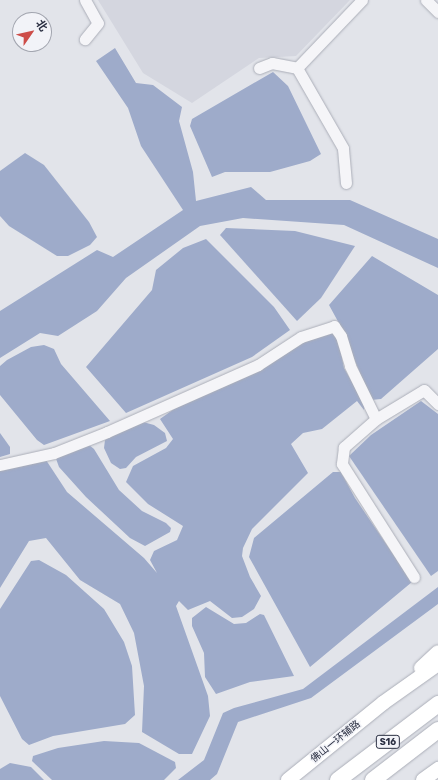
<!DOCTYPE html>
<html>
<head>
<meta charset="utf-8">
<style>
  body { margin:0 }
  #map { position:relative; width:438px; height:780px; overflow:hidden; background:#e2e4ea; font-family:Rubik,"Noto Sans SC",sans-serif }
  div>[style] { position:absolute }
  .built>* { inset:0; background:#d4d6df }
  .water>* { inset:0; background:#9eabca }
  .roads { filter:drop-shadow(0 0 1px #abaeb8) drop-shadow(0 0 1px #abaeb8) }
  .minor>* { height:11px; margin:-5.5px; padding:0 5.5px; transform-origin:5.5px; border-radius:5.5px; background:#f5f5f8 }
  .major>* { height:14px; margin:-7px; padding:0 7px; transform-origin:7px; border-radius:7px; background:#fff }
  .highway>* { height:16px; margin:-8px; padding:0 8px; transform-origin:8px; border-radius:8px; background:#fff }
  span { translate:-50% -50%; white-space:nowrap; text-align:center; line-height:1.15; -webkit-text-stroke:3px #f2f3f8; paint-order:stroke }
  .shield-label span { padding:1px 3px; background:#f2f3f8; border:1px solid; border-radius:3px; -webkit-text-stroke-width:0 }
  .shield-label { font-size:9px; color:#2a2f42; font-weight:700 }
  .street-label { font-size:10px; color:#2a2f42 }
  .north { position:absolute; left:12px; top:12px; width:40px; height:40px; box-sizing:border-box; background:#f2f3f8; border:1px solid #a2a5af; border-radius:50%; rotate:56deg; font-size:11px; font-weight:700; line-height:16px; text-align:center; color:#2a2f42 }
  .north::after { content:''; display:block; margin:auto; width:14px; height:18px; background:#cd4d49; clip-path:polygon(50% 0,100% 100%,50% 72%,0 100%) }
</style>
</head>
<body>
<div id="map">
  <div class="built">
    <i style="clip-path:polygon(98px 0,350px 0,296px 56px,259px 58px,192px 103px,143px 73px)"></i>
  </div>
  <div class="water">
    <i style="clip-path:polygon(115px 48px,136px 83px,153px 85px,182px 107px,179px 121px,193px 172px,196px 201px,251px 187px,266px 200px,350px 200px,438px 239px,438px 268px,344px 225px,243px 218px,200px 226px,126px 278px,97px 311px,58px 336px,40px 333px,0 358px,0 311px,97px 250px,113px 257px,183px 210px,141px 146px,128px 108px,96px 61px)"></i>
    <i style="clip-path:polygon(273px 72px,288px 86px,321px 154px,310px 161px,270px 172px,225px 172px,212px 177px,190px 126px,192px 119px)"></i>
    <i style="clip-path:polygon(25px 153px,44px 165px,89px 222px,97px 237px,90px 245px,68px 256px,57px 256px,9px 226px,0 216px,0 171px)"></i>
    <i style="clip-path:polygon(226px 228px,295px 231px,355px 246px,321px 298px,297px 321px,220px 235px)"></i>
    <i style="clip-path:polygon(206px 239px,274px 307px,290px 330px,252px 357px,126px 413px,86px 367px,152px 290px,156px 270px,183px 248px)"></i>
    <i style="clip-path:polygon(372px 256px,438px 295px,438px 349px,381px 399px,371px 400px,341px 327px,329px 305px)"></i>
    <i style="clip-path:polygon(330px 330px,338px 337px,344px 368px,364px 403px,364px 410px,357px 401px,322px 429px,303px 433px,291px 444px,308px 473px,252px 529px,243px 548px,242px 556px,250px 577px,261px 596px,254px 609px,242px 617px,232px 618px,210px 601px,188px 610px,179px 601px,176px 606px,208px 696px,210px 716px,192px 754px,179px 754px,142px 732px,144px 686px,134px 633px,120px 604px,80px 580px,46px 538px,29px 541px,0 588px,0 467px,46px 460px,67px 492px,144px 558px,157px 573px,150px 560px,154px 551px,177px 540px,183px 526px,148px 504px,126px 482px,133px 466px,166px 448px,173px 439px,160px 419px,174px 409px,264px 364px,308px 336px)"></i>
    <i style="clip-path:polygon(44px 345px,54px 349px,61px 364px,110px 421px,44px 445px,37px 440px,0 395px,0 366px,7px 360px,31px 347px)"></i>
    <i style="clip-path:polygon(421px 401px,438px 414px,438px 571px,431px 576px,349px 456px,371px 435px)"></i>
    <i style="clip-path:polygon(143px 422px,154px 425px,165px 433px,167px 441px,136px 457px,126px 468px,120px 469px,111px 463px,104px 448px,105px 440px,125px 428px)"></i>
    <i style="clip-path:polygon(0 433px,10px 447px,10px 454px,0 457px)"></i>
    <i style="clip-path:polygon(89px 445px,94px 449px,119px 490px,142px 511px,166px 523px,171px 528px,170px 532px,145px 546px,130px 538px,86px 497px,59px 467px,55px 456px)"></i>
    <i style="clip-path:polygon(333px 472px,341px 472px,355px 498px,412px 582px,310px 667px,249px 557px,254px 538px)"></i>
    <i style="clip-path:polygon(39px 560px,66px 575px,104px 609px,124px 642px,132px 666px,135px 715px,125px 724px,53px 736px,29px 745px,22px 739px,0 696px,0 609px,31px 561px)"></i>
    <i style="clip-path:polygon(438px 587px,438px 604px,311px 698px,238px 722px,217px 774px,210px 780px,178px 780px,204px 760px,223px 713px,234px 708px,303px 689px)"></i>
    <i style="clip-path:polygon(206px 607px,234px 624px,246px 623px,260px 614px,264px 615px,294px 676px,250px 682px,216px 694px,205px 677px,204px 653px,192px 626px,192px 618px)"></i>
    <i style="clip-path:polygon(104px 741px,139px 743px,175px 762px,176px 768px,164px 780px,52px 780px,32px 761px,33px 756px,58px 748px)"></i>
    <i style="clip-path:polygon(10px 763px,31px 767px,44px 780px,0 780px,0 769px)"></i>
  </div>
  <div class="roads">
    <div class="minor">
      <i style="left:85px;top:0;width:26px;rotate:61deg"></i>
      <i style="left:98px;top:23px;width:21px;rotate:129deg"></i>
      <i style="left:426px;top:0;width:17px;rotate:45deg"></i>
      <i style="left:259px;top:68px;width:14px;rotate:-21deg"></i>
      <i style="left:272px;top:63px;width:25px;rotate:11deg"></i>
      <i style="left:346px;top:183px;width:35px;rotate:-95deg"></i>
      <i style="left:343px;top:148px;width:92px;rotate:-119.9deg"></i>
      <i style="left:297px;top:68px;width:94px;rotate:-46.3deg"></i>
      <i style="left:376px;top:419px;width:56px;rotate:-31.1deg"></i>
      <i style="left:424px;top:390px;width:20px;rotate:45deg"></i>
      <i style="left:0;top:465px;width:55px;rotate:-12.5deg"></i>
      <i style="left:54px;top:453px;width:57px;rotate:-21.6deg"></i>
      <i style="left:107px;top:432px;width:165px;rotate:-23.9deg"></i>
      <i style="left:258px;top:365px;width:51px;rotate:-33.1deg"></i>
      <i style="left:301px;top:337px;width:35px;rotate:-18deg"></i>
      <i style="left:334px;top:326px;width:12px;rotate:55deg"></i>
      <i style="left:341px;top:336px;width:31px;rotate:73deg"></i>
      <i style="left:350px;top:366px;width:59px;rotate:63.9deg"></i>
      <i style="left:376px;top:419px;width:43px;rotate:138.8deg"></i>
      <i style="left:344px;top:447px;width:17px;rotate:97deg"></i>
      <i style="left:342px;top:464px;width:134px;rotate:57.5deg"></i>
    </div>
    <div class="major">
      <i style="left:421px;top:668px;width:23px;rotate:-43deg"></i>
      <i style="left:288px;top:780px;width:122px;rotate:-39deg"></i>
      <i style="left:383px;top:703px;width:67px;rotate:-35.3deg"></i>
      <i style="left:423px;top:780px;width:19px;rotate:-36deg"></i>
    </div>
    <div class="highway">
      <i style="left:338px;top:780px;width:126px;rotate:-37.2deg"></i>
      <i style="left:373px;top:780px;width:82px;rotate:-37.6deg"></i>
    </div>
  </div>
  <div class="shield-label">
    <span style="left:388px;top:742px">S16</span>
  </div>
  <div class="street-label">
    <span style="left:336px;top:742px;rotate:-39deg">佛山一环辅路</span>
  </div>
  <div class="north">北</div>
</div>
</body>
</html>
